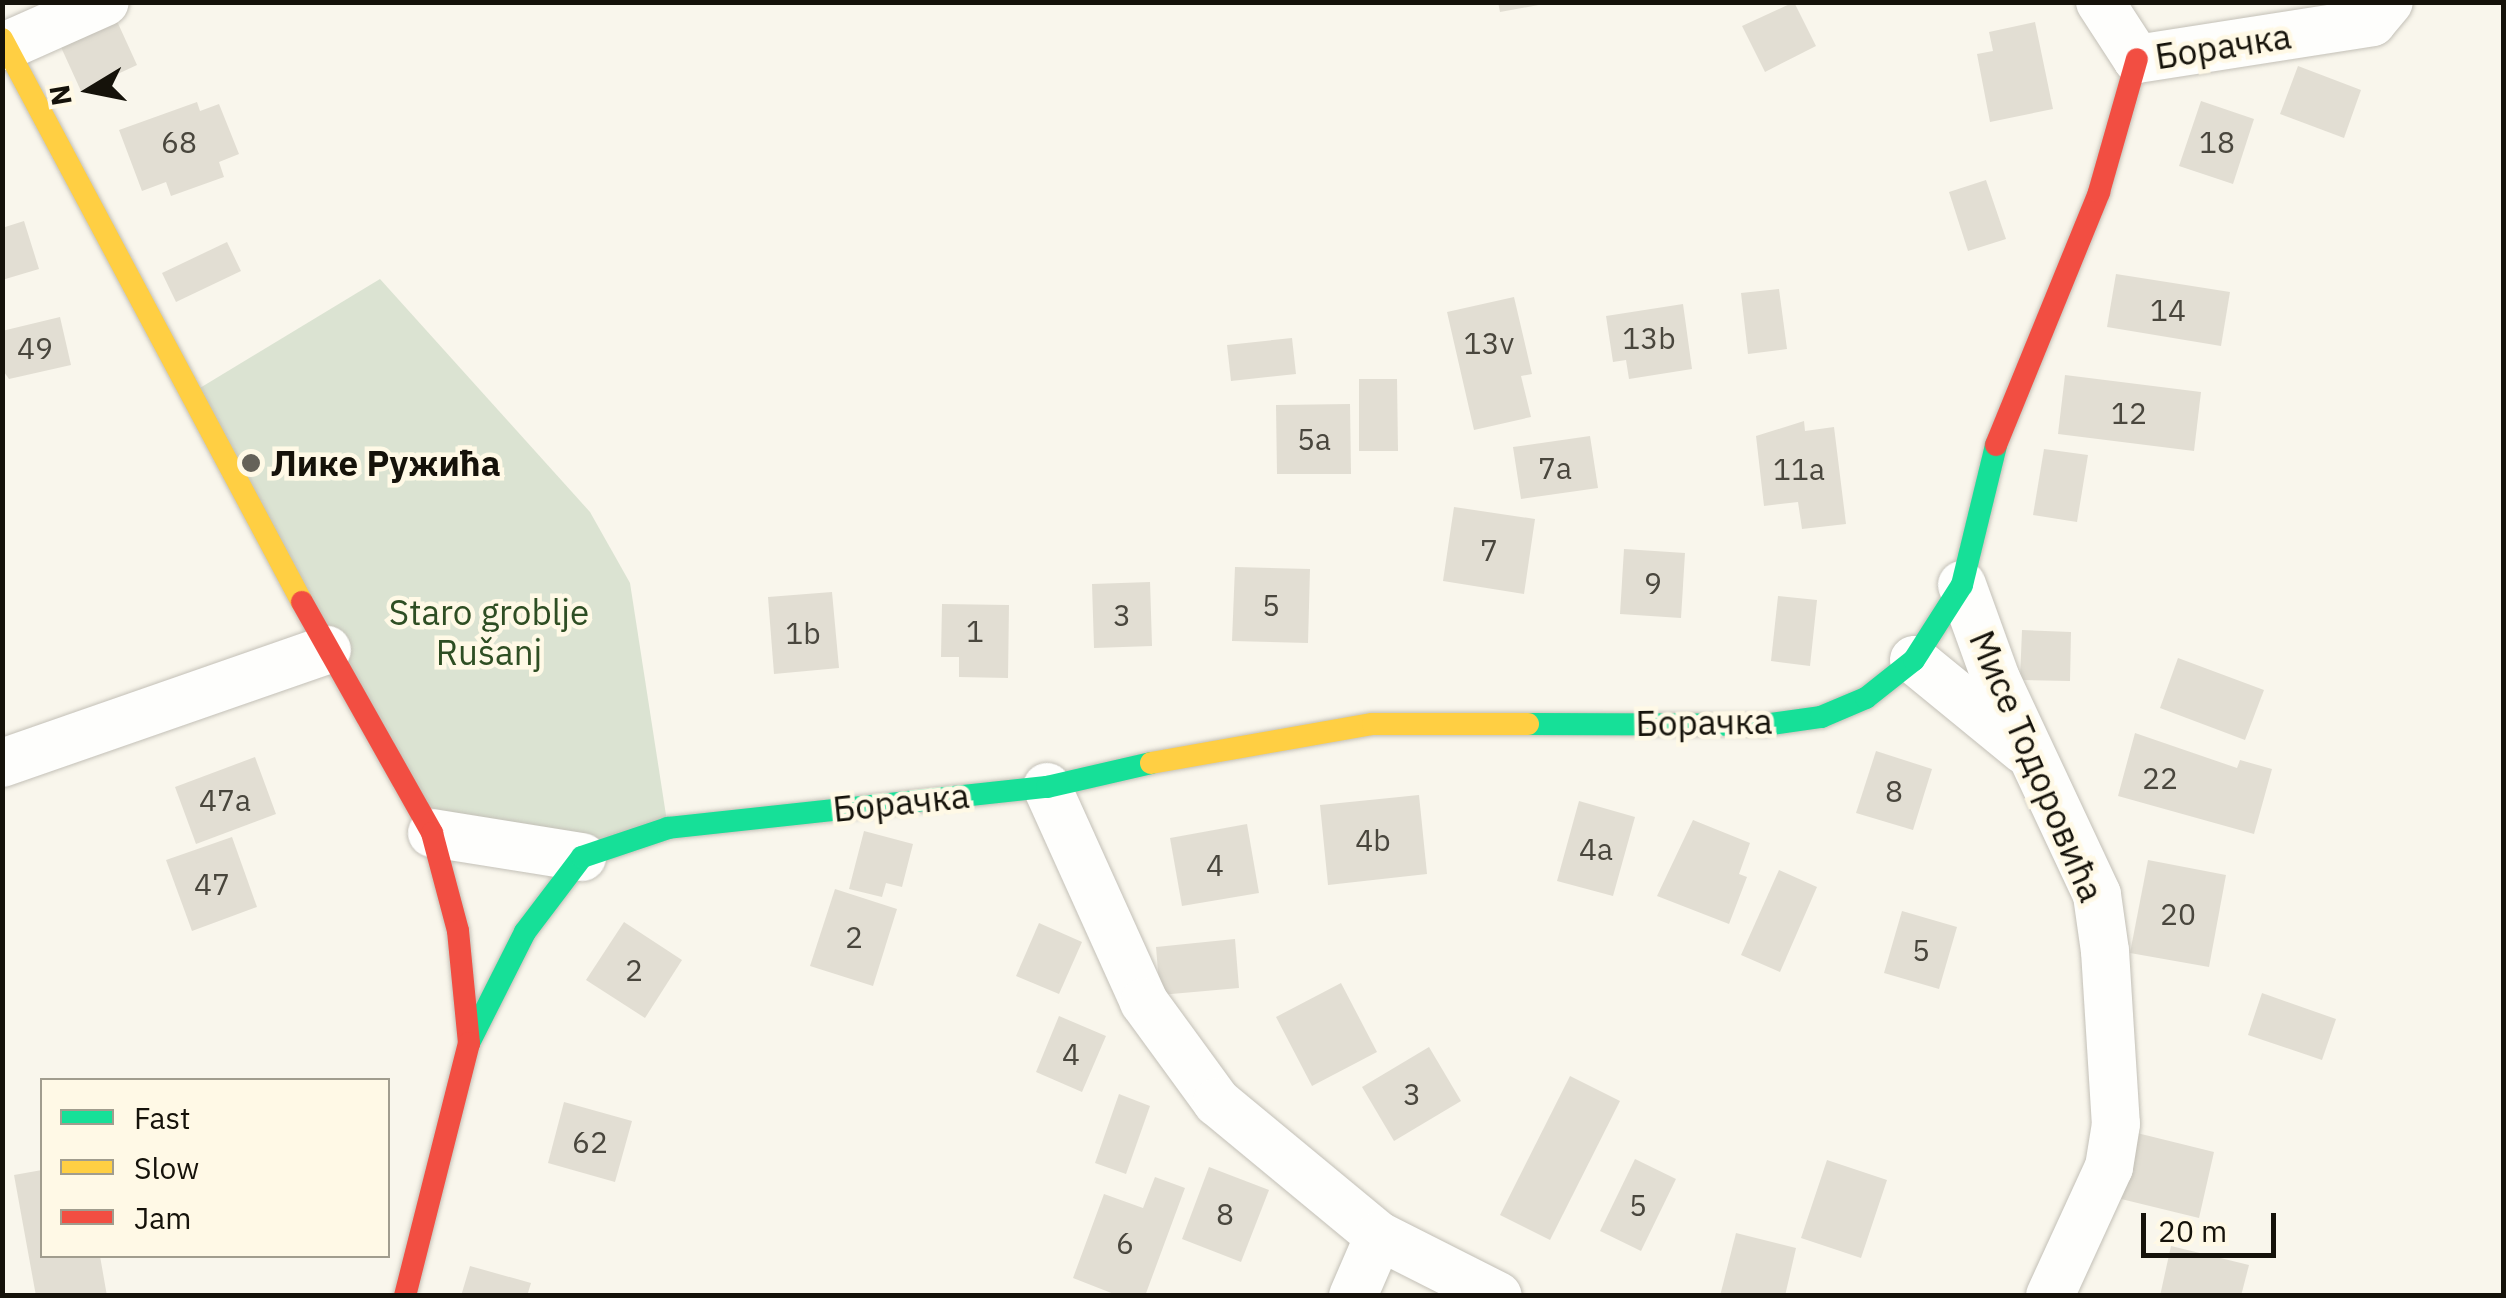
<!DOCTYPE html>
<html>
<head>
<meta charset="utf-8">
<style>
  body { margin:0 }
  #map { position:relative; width:2506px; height:1298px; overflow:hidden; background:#f9f6ec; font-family:"IBM Plex Sans",sans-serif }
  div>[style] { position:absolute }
  .green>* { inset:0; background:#dbe3d2 }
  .building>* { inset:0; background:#e2ded3 }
  .roads { filter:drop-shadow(0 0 2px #c3c0b7) drop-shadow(0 0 2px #c3c0b7) }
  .street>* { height:48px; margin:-24px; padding:0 24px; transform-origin:24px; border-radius:24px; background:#fefefc }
  .fast>* { height:22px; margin:-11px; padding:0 11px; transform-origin:11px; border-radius:11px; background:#16e098 }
  .slow>* { height:22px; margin:-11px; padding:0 11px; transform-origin:11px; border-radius:11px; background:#ffcf43 }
  .jam>* { height:22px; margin:-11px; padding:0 11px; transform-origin:11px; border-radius:11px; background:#f24e42 }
  .dots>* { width:28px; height:28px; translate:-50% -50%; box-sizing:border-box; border:5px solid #fff9e6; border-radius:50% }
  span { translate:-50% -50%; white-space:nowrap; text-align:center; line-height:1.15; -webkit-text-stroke:9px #fff9e6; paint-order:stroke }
  .number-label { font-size:30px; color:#49463d }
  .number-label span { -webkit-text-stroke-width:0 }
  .street-label { font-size:35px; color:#15120a }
  .poi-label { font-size:35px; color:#15120a; font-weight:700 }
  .left { translate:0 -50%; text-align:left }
  .park-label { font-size:35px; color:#2e4e23 }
  .frame { position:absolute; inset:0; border:5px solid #15120a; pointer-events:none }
  .legend { position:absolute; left:40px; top:1078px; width:350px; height:180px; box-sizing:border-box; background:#fff9e6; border:2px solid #a19d8e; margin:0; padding:12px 18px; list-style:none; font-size:30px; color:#15120a }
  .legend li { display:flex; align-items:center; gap:20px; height:50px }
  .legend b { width:50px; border:2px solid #a19d8e }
  .north { position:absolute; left:40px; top:40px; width:100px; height:100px; -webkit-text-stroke:8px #fff9e6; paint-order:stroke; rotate:260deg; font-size:28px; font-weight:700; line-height:40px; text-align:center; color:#15120a }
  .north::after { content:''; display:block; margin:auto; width:35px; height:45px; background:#15120a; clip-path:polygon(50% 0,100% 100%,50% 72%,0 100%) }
  .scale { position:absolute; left:2141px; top:1213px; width:135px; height:45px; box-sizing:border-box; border:5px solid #15120a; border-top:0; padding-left:12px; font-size:30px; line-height:35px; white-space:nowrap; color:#15120a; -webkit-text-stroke:8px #fff9e6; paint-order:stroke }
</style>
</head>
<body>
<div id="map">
  <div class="green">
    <i style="clip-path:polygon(380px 279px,590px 512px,630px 583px,668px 828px,614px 842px,432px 833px,190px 394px)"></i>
  </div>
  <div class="building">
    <i style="clip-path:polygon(1498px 2px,1544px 2px,1544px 4px,1500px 12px)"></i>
    <i style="clip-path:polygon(1794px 2px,1816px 46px,1765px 72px,1742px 26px)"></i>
    <i style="clip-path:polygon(116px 19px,137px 65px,81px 91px,60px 45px)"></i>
    <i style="clip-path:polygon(2035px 22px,2053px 109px,1990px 122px,1977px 54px,1993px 51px,1989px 32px)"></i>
    <i style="clip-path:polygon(2298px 66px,2361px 90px,2344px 138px,2280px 114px)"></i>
    <i style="clip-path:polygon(2201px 101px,2254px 119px,2233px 184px,2179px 166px)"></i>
    <i style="clip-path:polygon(197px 102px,200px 111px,219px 104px,239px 154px,219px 162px,224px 177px,171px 196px,166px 182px,142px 191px,119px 130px)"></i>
    <i style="clip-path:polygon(1986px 180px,2006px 239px,1968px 251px,1949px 192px)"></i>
    <i style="clip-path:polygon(24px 221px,39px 269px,2px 280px,2px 228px)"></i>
    <i style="clip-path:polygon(227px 242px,241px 271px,176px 302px,162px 273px)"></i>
    <i style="clip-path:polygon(2116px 274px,2230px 292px,2221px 346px,2107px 327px)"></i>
    <i style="clip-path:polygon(1779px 289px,1787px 349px,1748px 354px,1741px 293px)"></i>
    <i style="clip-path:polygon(1514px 297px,1532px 374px,1521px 376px,1531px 417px,1474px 430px,1447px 312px)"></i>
    <i style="clip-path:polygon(1683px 304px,1692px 369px,1629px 379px,1626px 360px,1613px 362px,1606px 316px)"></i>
    <i style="clip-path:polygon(60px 317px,71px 365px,9px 379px,2px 369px,2px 331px)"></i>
    <i style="clip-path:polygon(1292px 338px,1296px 374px,1231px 381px,1227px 345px)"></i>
    <i style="clip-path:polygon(2065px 375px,2201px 392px,2194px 451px,2058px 434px)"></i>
    <i style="clip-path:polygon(1359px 379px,1397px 379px,1398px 451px,1359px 451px)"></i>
    <i style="clip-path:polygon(1350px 404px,1351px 474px,1277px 474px,1276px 405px)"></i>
    <i style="clip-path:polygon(1804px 421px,1805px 431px,1834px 427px,1846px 524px,1802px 529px,1798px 502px,1764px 506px,1756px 436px)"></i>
    <i style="clip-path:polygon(1590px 436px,1598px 488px,1521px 499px,1513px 447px)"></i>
    <i style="clip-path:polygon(2044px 449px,2088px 455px,2077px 522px,2033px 515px)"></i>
    <i style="clip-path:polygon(1454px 507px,1535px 519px,1524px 594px,1443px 581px)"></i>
    <i style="clip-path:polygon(1624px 549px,1685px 553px,1681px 618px,1620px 614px)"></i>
    <i style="clip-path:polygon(1235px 567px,1310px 569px,1308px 643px,1232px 641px)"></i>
    <i style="clip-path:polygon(1150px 582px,1152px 646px,1094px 648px,1092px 584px)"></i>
    <i style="clip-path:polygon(832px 592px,839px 668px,774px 674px,768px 597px)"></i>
    <i style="clip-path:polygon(1778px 596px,1817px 600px,1810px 666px,1771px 661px)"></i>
    <i style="clip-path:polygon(942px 604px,1009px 605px,1008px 678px,959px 677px,959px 657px,941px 657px)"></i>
    <i style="clip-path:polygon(2022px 630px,2071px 632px,2070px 681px,2020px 680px)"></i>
    <i style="clip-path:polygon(2178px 658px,2264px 690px,2245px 740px,2160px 708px)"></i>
    <i style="clip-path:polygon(2135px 733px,2237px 768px,2240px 760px,2272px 769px,2254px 834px,2118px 796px)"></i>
    <i style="clip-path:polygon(1876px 751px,1932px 769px,1913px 830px,1856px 813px)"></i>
    <i style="clip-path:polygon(255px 757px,276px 814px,196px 844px,175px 787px)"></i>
    <i style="clip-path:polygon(1419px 795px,1427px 874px,1328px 885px,1320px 805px)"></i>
    <i style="clip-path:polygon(1579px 801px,1635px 817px,1613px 896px,1557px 881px)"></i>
    <i style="clip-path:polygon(1693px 820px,1750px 843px,1739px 874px,1747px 877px,1729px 924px,1657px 896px)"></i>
    <i style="clip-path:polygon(1247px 824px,1259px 893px,1182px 906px,1170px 838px)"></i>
    <i style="clip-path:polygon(864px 831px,913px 844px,902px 887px,886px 883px,882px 897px,849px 889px)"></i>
    <i style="clip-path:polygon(232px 837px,257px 907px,192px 931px,166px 860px)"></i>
    <i style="clip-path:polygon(2148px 860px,2226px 875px,2209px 967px,2130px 953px)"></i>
    <i style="clip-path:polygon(1779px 870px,1817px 887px,1780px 972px,1741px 955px)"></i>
    <i style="clip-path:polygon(835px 889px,897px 909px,873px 986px,810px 966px)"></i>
    <i style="clip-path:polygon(1902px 911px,1957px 927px,1939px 989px,1884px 973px)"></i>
    <i style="clip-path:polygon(624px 922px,682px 960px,645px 1018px,586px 980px)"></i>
    <i style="clip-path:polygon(1039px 923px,1082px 942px,1059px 994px,1016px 976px)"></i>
    <i style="clip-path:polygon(1235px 939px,1239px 988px,1160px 995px,1156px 947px)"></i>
    <i style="clip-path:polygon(1341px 983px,1377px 1052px,1312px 1086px,1276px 1017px)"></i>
    <i style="clip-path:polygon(2262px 993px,2336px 1019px,2322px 1060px,2248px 1035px)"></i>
    <i style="clip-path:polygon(1059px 1016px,1106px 1036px,1082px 1092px,1036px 1072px)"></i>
    <i style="clip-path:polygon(1429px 1047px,1461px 1101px,1394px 1141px,1362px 1087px)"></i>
    <i style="clip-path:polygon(1570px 1076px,1620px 1101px,1550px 1240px,1500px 1215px)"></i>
    <i style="clip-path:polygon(1119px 1094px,1150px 1106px,1126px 1174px,1095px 1163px)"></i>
    <i style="clip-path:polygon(564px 1102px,632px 1121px,615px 1182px,548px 1163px)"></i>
    <i style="clip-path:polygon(2129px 1131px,2214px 1152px,2199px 1218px,2113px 1197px)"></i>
    <i style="clip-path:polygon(1635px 1159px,1676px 1179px,1641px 1251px,1600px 1231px)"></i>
    <i style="clip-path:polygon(1827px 1160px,1887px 1180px,1861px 1258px,1801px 1238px)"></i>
    <i style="clip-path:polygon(1209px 1167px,1269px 1190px,1241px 1262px,1182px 1239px)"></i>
    <i style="clip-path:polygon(42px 1170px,42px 1256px,100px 1256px,107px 1296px,36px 1296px,14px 1175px)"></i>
    <i style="clip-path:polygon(1155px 1177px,1185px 1188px,1145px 1296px,1119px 1296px,1073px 1278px,1104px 1194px,1143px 1208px)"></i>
    <i style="clip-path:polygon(1736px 1233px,1796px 1248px,1785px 1296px,1720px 1296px)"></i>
    <i style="clip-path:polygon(2171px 1246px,2249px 1265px,2241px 1296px,2160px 1296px)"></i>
    <i style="clip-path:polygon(470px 1266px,531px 1283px,527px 1296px,461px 1296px)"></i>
  </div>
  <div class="roads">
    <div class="street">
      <i style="left:2100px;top:2px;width:68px;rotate:57deg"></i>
      <i style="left:2137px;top:59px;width:238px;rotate:-8.9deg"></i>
      <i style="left:2372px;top:22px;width:26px;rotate:-50deg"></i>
      <i style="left:6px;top:46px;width:108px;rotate:-24deg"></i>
      <i style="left:1962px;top:585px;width:100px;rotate:70.1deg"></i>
      <i style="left:1996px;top:679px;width:238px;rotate:64.9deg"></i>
      <i style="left:2097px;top:895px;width:57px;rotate:81.9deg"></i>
      <i style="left:2105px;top:951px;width:173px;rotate:86.4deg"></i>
      <i style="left:2116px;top:1124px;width:44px;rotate:99.2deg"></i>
      <i style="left:2109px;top:1167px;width:142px;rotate:114.6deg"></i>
      <i style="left:1914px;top:660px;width:142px;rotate:39.3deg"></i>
      <i style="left:2px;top:763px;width:344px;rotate:-19.2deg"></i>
      <i style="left:1047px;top:787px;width:236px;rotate:65.7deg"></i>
      <i style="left:1144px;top:1002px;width:124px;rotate:53.9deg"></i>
      <i style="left:1217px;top:1102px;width:210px;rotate:39.6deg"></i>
      <i style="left:1379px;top:1236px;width:133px;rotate:26.8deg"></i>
      <i style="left:432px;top:833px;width:152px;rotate:9.1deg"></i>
      <i style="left:1353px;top:1296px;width:65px;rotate:-66.6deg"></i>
    </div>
    <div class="fast">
      <i style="left:1528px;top:724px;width:236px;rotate:0.2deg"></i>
      <i style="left:1764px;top:725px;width:58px;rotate:-8deg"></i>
      <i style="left:1821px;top:717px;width:49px;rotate:-22.9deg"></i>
      <i style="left:1866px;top:698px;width:61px;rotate:-38.4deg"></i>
      <i style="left:1914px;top:660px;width:89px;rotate:-57.4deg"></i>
      <i style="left:1962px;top:585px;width:144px;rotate:-76.3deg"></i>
      <i style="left:469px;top:1043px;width:124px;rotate:-63.2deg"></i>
      <i style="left:525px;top:932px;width:94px;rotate:-52.8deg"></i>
      <i style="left:582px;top:857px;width:91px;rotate:-18.6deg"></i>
      <i style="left:668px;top:828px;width:381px;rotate:-6.2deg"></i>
      <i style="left:1047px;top:787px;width:107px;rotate:-13deg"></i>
    </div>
    <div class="slow">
      <i style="left:2px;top:39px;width:638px;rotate:61.95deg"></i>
      <i style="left:1151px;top:763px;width:225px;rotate:-10deg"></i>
      <i style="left:1373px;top:724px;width:155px"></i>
    </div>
    <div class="jam">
      <i style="left:1996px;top:445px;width:273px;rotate:-67.8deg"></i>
      <i style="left:2099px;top:192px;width:138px;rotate:-74.1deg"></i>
      <i style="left:302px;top:602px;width:265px;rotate:60.6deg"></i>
      <i style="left:432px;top:833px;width:101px;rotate:75.1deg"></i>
      <i style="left:458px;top:931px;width:113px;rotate:84.4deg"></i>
      <i style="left:469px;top:1043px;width:261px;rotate:104.2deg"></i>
    </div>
  </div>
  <div class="dots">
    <i style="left:251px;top:463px;background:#656259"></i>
  </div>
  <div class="number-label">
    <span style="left:179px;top:142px">68</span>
    <span style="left:2217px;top:142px">18</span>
    <span style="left:2168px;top:310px">14</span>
    <span style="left:1649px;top:338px">13b</span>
    <span style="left:1489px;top:343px">13v</span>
    <span style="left:35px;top:348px">49</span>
    <span style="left:2129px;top:413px">12</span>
    <span style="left:1314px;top:439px">5a</span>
    <span style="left:1555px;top:468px">7a</span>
    <span style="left:1799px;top:469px">11a</span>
    <span style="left:1489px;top:550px">7</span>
    <span style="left:1653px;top:583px">9</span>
    <span style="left:1271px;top:605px">5</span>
    <span style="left:1122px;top:615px">3</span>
    <span style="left:975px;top:631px">1</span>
    <span style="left:803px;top:633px">1b</span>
    <span style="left:2160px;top:778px">22</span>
    <span style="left:1894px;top:791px">8</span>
    <span style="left:225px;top:800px">47a</span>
    <span style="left:1373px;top:840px">4b</span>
    <span style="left:1596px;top:849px">4a</span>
    <span style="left:1215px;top:865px">4</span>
    <span style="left:212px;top:884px">47</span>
    <span style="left:2178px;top:914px">20</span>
    <span style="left:854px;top:937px">2</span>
    <span style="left:1921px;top:950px">5</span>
    <span style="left:634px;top:970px">2</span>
    <span style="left:1071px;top:1054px">4</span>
    <span style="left:1412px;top:1094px">3</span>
    <span style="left:590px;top:1142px">62</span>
    <span style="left:1638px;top:1205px">5</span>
    <span style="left:1225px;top:1214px">8</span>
    <span style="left:1125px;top:1243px">6</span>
  </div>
  <div class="street-label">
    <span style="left:2223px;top:46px;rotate:-9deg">Борачка</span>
    <span style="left:1704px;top:722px;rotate:-1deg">Борачка</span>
    <span style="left:2037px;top:766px;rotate:67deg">Мисе Тодоровића</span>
    <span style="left:901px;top:802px;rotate:-6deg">Борачка</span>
  </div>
  <div class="poi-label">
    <span class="left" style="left:271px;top:463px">Лике Ружића</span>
  </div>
  <div class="park-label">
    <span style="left:489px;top:632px">Staro groblje<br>Rušanj</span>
  </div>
  <div class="frame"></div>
  <ul class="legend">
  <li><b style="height:12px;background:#16e098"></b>Fast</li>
  <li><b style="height:12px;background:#ffcf43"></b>Slow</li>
  <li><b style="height:12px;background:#f24e42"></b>Jam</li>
  </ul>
  <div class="north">N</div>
  <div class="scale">20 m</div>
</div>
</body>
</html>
